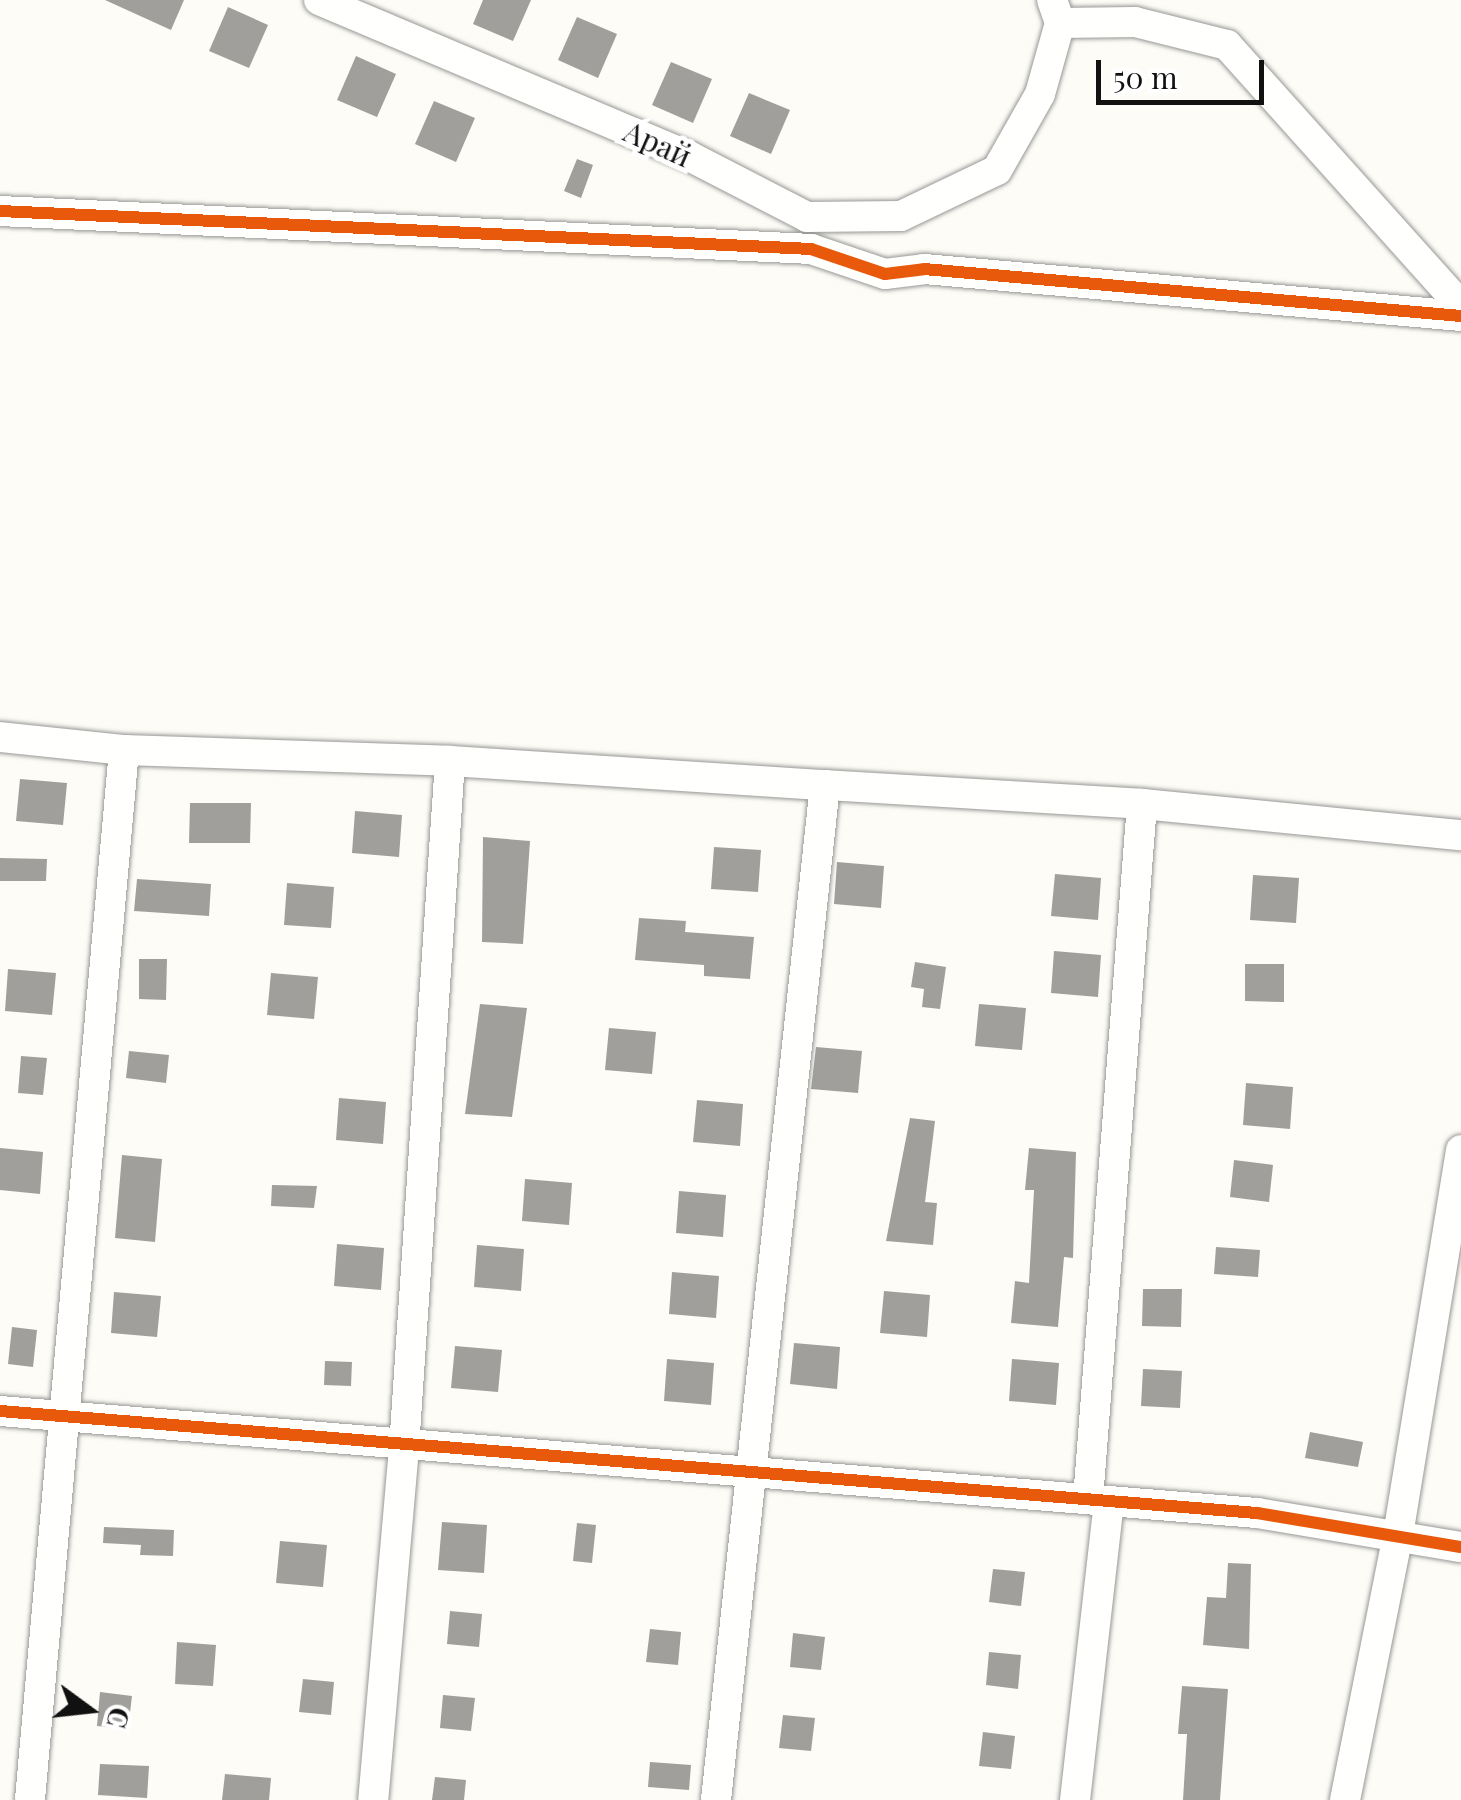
<!DOCTYPE html>
<html>
<head>
<meta charset="utf-8">
<style>
  body { margin:0 }
  #map { position:relative; width:1461px; height:1800px; overflow:hidden; background:#fdfcf7; font-family:"Playfair Display",serif }
  div>[style] { position:absolute }
  .building>* { inset:0; background:#a19f9c }
  .roads { filter:drop-shadow(0 0 2px #979795) drop-shadow(0 0 2px #979795) }
  .minor>* { height:30px; margin:-15px; padding:0 15px; transform-origin:15px; border-radius:15px; background:#fffffe }
  .cycleway>* { height:12px; margin:-6px; padding:0 6px; transform-origin:6px; border-radius:6px; background:#e8590c }
  span { translate:-50% -50%; white-space:nowrap; text-align:center; line-height:1.15; -webkit-text-stroke:10px #fff; paint-order:stroke }
  .street-label { font-size:30px; color:#111 }
  .north { position:absolute; left:40px; top:1660px; width:100px; height:100px; -webkit-text-stroke:8px #fff; paint-order:stroke; rotate:105deg; font-size:28px; font-weight:700; line-height:40px; text-align:center; color:#111 }
  .north::after { content:''; display:block; margin:auto; width:35px; height:45px; background:#111; clip-path:polygon(50% 0,100% 100%,50% 72%,0 100%) }
  .scale { position:absolute; left:1096px; top:60px; width:168px; height:45px; box-sizing:border-box; border:5px solid #111; border-top:0; padding-left:12px; font-size:30px; line-height:35px; white-space:nowrap; color:#111; -webkit-text-stroke:8px #fff; paint-order:stroke }
</style>
</head>
<body>
<div id="map">
  <div class="building">
    <i style="clip-path:polygon(105px 0,184px 0,171px 30px)"></i>
    <i style="clip-path:polygon(483px 0,531px 0,513px 41px,473px 24px)"></i>
    <i style="clip-path:polygon(228px 7px,268px 25px,249px 68px,209px 51px)"></i>
    <i style="clip-path:polygon(577px 17px,617px 34px,598px 78px,558px 60px)"></i>
    <i style="clip-path:polygon(356px 56px,396px 74px,377px 117px,337px 100px)"></i>
    <i style="clip-path:polygon(671px 62px,712px 79px,693px 123px,652px 105px)"></i>
    <i style="clip-path:polygon(749px 93px,790px 110px,771px 154px,730px 136px)"></i>
    <i style="clip-path:polygon(434px 101px,475px 118px,456px 162px,415px 144px)"></i>
    <i style="clip-path:polygon(577px 159px,593px 165px,581px 198px,564px 191px)"></i>
    <i style="clip-path:polygon(20px 779px,67px 783px,63px 825px,16px 821px)"></i>
    <i style="clip-path:polygon(190px 803px,251px 803px,250px 843px,189px 843px)"></i>
    <i style="clip-path:polygon(355px 811px,402px 815px,399px 857px,352px 853px)"></i>
    <i style="clip-path:polygon(483px 837px,530px 841px,523px 944px,482px 942px)"></i>
    <i style="clip-path:polygon(714px 847px,761px 850px,758px 892px,711px 889px)"></i>
    <i style="clip-path:polygon(0 858px,47px 859px,46px 881px,0 881px)"></i>
    <i style="clip-path:polygon(837px 862px,884px 866px,881px 908px,834px 904px)"></i>
    <i style="clip-path:polygon(1055px 874px,1101px 878px,1098px 920px,1051px 916px)"></i>
    <i style="clip-path:polygon(1253px 875px,1299px 878px,1296px 923px,1250px 920px)"></i>
    <i style="clip-path:polygon(137px 879px,211px 884px,209px 916px,134px 911px)"></i>
    <i style="clip-path:polygon(287px 883px,334px 887px,331px 928px,284px 925px)"></i>
    <i style="clip-path:polygon(639px 918px,686px 921px,685px 932px,754px 937px,750px 979px,704px 976px,704px 965px,635px 960px)"></i>
    <i style="clip-path:polygon(1054px 951px,1101px 955px,1098px 997px,1051px 993px)"></i>
    <i style="clip-path:polygon(139px 959px,167px 959px,166px 1000px,139px 999px)"></i>
    <i style="clip-path:polygon(915px 962px,946px 967px,940px 1009px,922px 1007px,924px 989px,911px 987px)"></i>
    <i style="clip-path:polygon(1245px 964px,1284px 964px,1284px 1002px,1245px 1001px)"></i>
    <i style="clip-path:polygon(8px 969px,56px 973px,52px 1015px,5px 1011px)"></i>
    <i style="clip-path:polygon(271px 973px,318px 977px,314px 1019px,267px 1015px)"></i>
    <i style="clip-path:polygon(480px 1004px,527px 1008px,512px 1117px,465px 1114px)"></i>
    <i style="clip-path:polygon(979px 1004px,1026px 1008px,1022px 1050px,975px 1046px)"></i>
    <i style="clip-path:polygon(609px 1028px,656px 1032px,652px 1074px,605px 1070px)"></i>
    <i style="clip-path:polygon(816px 1047px,862px 1051px,858px 1093px,811px 1089px)"></i>
    <i style="clip-path:polygon(129px 1051px,169px 1055px,166px 1083px,126px 1078px)"></i>
    <i style="clip-path:polygon(21px 1056px,47px 1058px,43px 1095px,18px 1093px)"></i>
    <i style="clip-path:polygon(1246px 1083px,1293px 1087px,1290px 1129px,1243px 1125px)"></i>
    <i style="clip-path:polygon(339px 1098px,386px 1102px,383px 1144px,336px 1140px)"></i>
    <i style="clip-path:polygon(697px 1100px,743px 1104px,740px 1146px,693px 1142px)"></i>
    <i style="clip-path:polygon(910px 1118px,935px 1121px,925px 1202px,937px 1203px,933px 1245px,886px 1241px)"></i>
    <i style="clip-path:polygon(0 1148px,43px 1152px,40px 1194px,0 1190px)"></i>
    <i style="clip-path:polygon(1029px 1148px,1076px 1152px,1073px 1258px,1064px 1257px,1058px 1327px,1011px 1323px,1015px 1281px,1029px 1283px,1034px 1190px,1025px 1190px)"></i>
    <i style="clip-path:polygon(122px 1155px,162px 1159px,155px 1242px,115px 1238px)"></i>
    <i style="clip-path:polygon(1234px 1160px,1273px 1165px,1269px 1202px,1230px 1197px)"></i>
    <i style="clip-path:polygon(525px 1179px,572px 1183px,569px 1225px,522px 1221px)"></i>
    <i style="clip-path:polygon(272px 1185px,317px 1186px,314px 1208px,271px 1206px)"></i>
    <i style="clip-path:polygon(679px 1191px,726px 1195px,723px 1237px,676px 1233px)"></i>
    <i style="clip-path:polygon(337px 1244px,384px 1248px,381px 1290px,334px 1286px)"></i>
    <i style="clip-path:polygon(477px 1245px,524px 1249px,521px 1291px,474px 1287px)"></i>
    <i style="clip-path:polygon(1216px 1247px,1260px 1250px,1258px 1277px,1214px 1274px)"></i>
    <i style="clip-path:polygon(672px 1272px,719px 1276px,716px 1318px,669px 1314px)"></i>
    <i style="clip-path:polygon(1143px 1289px,1182px 1289px,1181px 1327px,1142px 1326px)"></i>
    <i style="clip-path:polygon(884px 1291px,930px 1295px,927px 1337px,880px 1333px)"></i>
    <i style="clip-path:polygon(114px 1292px,161px 1296px,157px 1337px,111px 1333px)"></i>
    <i style="clip-path:polygon(12px 1327px,37px 1330px,33px 1367px,8px 1364px)"></i>
    <i style="clip-path:polygon(794px 1343px,840px 1347px,837px 1389px,790px 1384px)"></i>
    <i style="clip-path:polygon(455px 1346px,502px 1350px,498px 1392px,451px 1388px)"></i>
    <i style="clip-path:polygon(667px 1359px,714px 1363px,711px 1405px,664px 1401px)"></i>
    <i style="clip-path:polygon(1012px 1359px,1059px 1363px,1056px 1405px,1009px 1401px)"></i>
    <i style="clip-path:polygon(325px 1361px,352px 1362px,351px 1386px,324px 1385px)"></i>
    <i style="clip-path:polygon(1143px 1369px,1182px 1371px,1180px 1408px,1141px 1406px)"></i>
    <i style="clip-path:polygon(1310px 1432px,1363px 1442px,1358px 1467px,1305px 1458px)"></i>
    <i style="clip-path:polygon(442px 1522px,487px 1525px,484px 1573px,438px 1570px)"></i>
    <i style="clip-path:polygon(577px 1523px,596px 1525px,592px 1563px,573px 1561px)"></i>
    <i style="clip-path:polygon(104px 1527px,174px 1530px,173px 1556px,140px 1555px,141px 1545px,103px 1543px)"></i>
    <i style="clip-path:polygon(280px 1541px,327px 1545px,323px 1587px,276px 1583px)"></i>
    <i style="clip-path:polygon(1228px 1563px,1251px 1564px,1249px 1649px,1203px 1645px,1207px 1597px,1226px 1598px)"></i>
    <i style="clip-path:polygon(993px 1569px,1025px 1572px,1021px 1606px,989px 1602px)"></i>
    <i style="clip-path:polygon(450px 1611px,482px 1614px,479px 1647px,447px 1644px)"></i>
    <i style="clip-path:polygon(650px 1629px,681px 1632px,678px 1665px,646px 1662px)"></i>
    <i style="clip-path:polygon(793px 1633px,825px 1637px,821px 1670px,790px 1667px)"></i>
    <i style="clip-path:polygon(177px 1642px,216px 1645px,213px 1686px,175px 1684px)"></i>
    <i style="clip-path:polygon(989px 1652px,1021px 1655px,1018px 1689px,986px 1685px)"></i>
    <i style="clip-path:polygon(303px 1679px,334px 1682px,331px 1715px,299px 1712px)"></i>
    <i style="clip-path:polygon(1182px 1686px,1228px 1689px,1220px 1800px,1183px 1800px,1187px 1734px,1178px 1734px)"></i>
    <i style="clip-path:polygon(100px 1692px,132px 1696px,128px 1729px,97px 1726px)"></i>
    <i style="clip-path:polygon(443px 1695px,475px 1698px,471px 1731px,440px 1728px)"></i>
    <i style="clip-path:polygon(783px 1715px,815px 1718px,811px 1751px,779px 1748px)"></i>
    <i style="clip-path:polygon(983px 1732px,1015px 1736px,1011px 1769px,979px 1766px)"></i>
    <i style="clip-path:polygon(650px 1762px,691px 1765px,689px 1790px,648px 1787px)"></i>
    <i style="clip-path:polygon(100px 1764px,149px 1766px,147px 1798px,98px 1795px)"></i>
    <i style="clip-path:polygon(225px 1774px,271px 1778px,269px 1800px,222px 1800px)"></i>
    <i style="clip-path:polygon(435px 1777px,466px 1780px,464px 1800px,432px 1800px)"></i>
  </div>
  <div class="roads">
    <div class="minor">
      <i style="left:319px;top:0;width:402px;rotate:22.9deg"></i>
      <i style="left:689px;top:156px;width:133px;rotate:27.3deg"></i>
      <i style="left:807px;top:217px;width:94px;rotate:-0.6deg"></i>
      <i style="left:901px;top:216px;width:106px;rotate:-25.6deg"></i>
      <i style="left:997px;top:170px;width:87px;rotate:-60.5deg"></i>
      <i style="left:1040px;top:94px;width:74px;rotate:-74.3deg"></i>
      <i style="left:1060px;top:23px;width:24px;rotate:-109deg"></i>
      <i style="left:1060px;top:23px;width:75px;rotate:-0.8deg"></i>
      <i style="left:1135px;top:22px;width:95px;rotate:14deg"></i>
      <i style="left:1227px;top:45px;width:351px;rotate:48.1deg"></i>
      <i style="left:0;top:211px;width:812px;rotate:2.68deg"></i>
      <i style="left:811px;top:249px;width:78px;rotate:18.7deg"></i>
      <i style="left:885px;top:274px;width:39px;rotate:-7deg"></i>
      <i style="left:924px;top:269px;width:539px;rotate:5deg"></i>
      <i style="left:0;top:737px;width:125px;rotate:6deg"></i>
      <i style="left:124px;top:750px;width:1054px;rotate:95.12deg"></i>
      <i style="left:124px;top:750px;width:326px;rotate:1.9deg"></i>
      <i style="left:450px;top:761px;width:689px;rotate:93.83deg"></i>
      <i style="left:404px;top:1448px;width:353px;rotate:95deg"></i>
      <i style="left:450px;top:761px;width:376px;rotate:3.7deg"></i>
      <i style="left:825px;top:785px;width:1021px;rotate:96.13deg"></i>
      <i style="left:825px;top:785px;width:318px;rotate:3.4deg"></i>
      <i style="left:1142px;top:804px;width:697px;rotate:94.44deg"></i>
      <i style="left:1142px;top:804px;width:321px;rotate:5.6deg"></i>
      <i style="left:0;top:1411px;width:1261px;rotate:4.64deg"></i>
      <i style="left:1257px;top:1513px;width:207px;rotate:9.5deg"></i>
      <i style="left:1075px;top:1800px;width:301px;rotate:-83.5deg"></i>
      <i style="left:1345px;top:1800px;width:270px;rotate:-78.7deg"></i>
      <i style="left:1398px;top:1535px;width:390px;rotate:-80.7deg"></i>
    </div>
  </div>
  <div class="cycleway">
    <i style="left:0;top:211px;width:812px;rotate:2.68deg"></i>
    <i style="left:811px;top:249px;width:78px;rotate:18.7deg"></i>
    <i style="left:885px;top:274px;width:39px;rotate:-7deg"></i>
    <i style="left:924px;top:269px;width:539px;rotate:5deg"></i>
    <i style="left:0;top:1411px;width:1261px;rotate:4.64deg"></i>
    <i style="left:1257px;top:1513px;width:207px;rotate:9.5deg"></i>
  </div>
  <div class="street-label">
    <span style="left:658px;top:143px;rotate:24deg">Арай</span>
  </div>
  <div class="north">С</div>
  <div class="scale">50 m</div>
</div>
</body>
</html>
